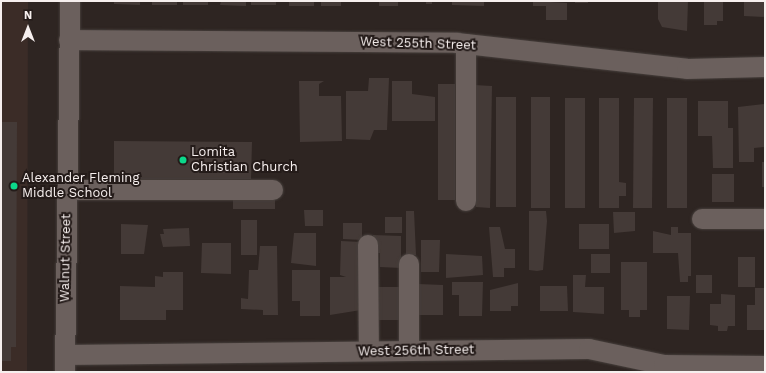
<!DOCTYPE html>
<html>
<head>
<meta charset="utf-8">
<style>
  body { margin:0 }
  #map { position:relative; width:766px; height:373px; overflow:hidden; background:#2e2522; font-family:"Work Sans",sans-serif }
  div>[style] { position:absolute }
  .built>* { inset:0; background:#3b2c27 }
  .building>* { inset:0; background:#443a37 }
  .roads { filter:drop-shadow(0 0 1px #47403d) drop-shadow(0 0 1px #47403d) }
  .minor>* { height:20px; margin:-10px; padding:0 10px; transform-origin:10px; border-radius:10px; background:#6b605d }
  .dots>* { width:11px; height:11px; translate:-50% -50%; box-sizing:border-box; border:2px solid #241b19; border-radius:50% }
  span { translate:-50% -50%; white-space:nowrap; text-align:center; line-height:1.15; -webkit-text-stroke:4px #241b19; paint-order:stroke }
  .street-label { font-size:13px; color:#f6efee }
  .poi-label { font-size:13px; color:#f6efee }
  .left { translate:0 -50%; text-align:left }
  .frame { position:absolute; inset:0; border:2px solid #f6efee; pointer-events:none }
  .north { position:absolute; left:8px; top:8px; width:40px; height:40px; -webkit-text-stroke:3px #241b19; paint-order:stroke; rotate:0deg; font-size:11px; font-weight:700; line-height:16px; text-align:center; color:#f6efee }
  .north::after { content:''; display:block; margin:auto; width:14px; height:18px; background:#f6efee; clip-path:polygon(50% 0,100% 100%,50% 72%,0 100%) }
</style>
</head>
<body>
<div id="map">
  <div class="built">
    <i style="clip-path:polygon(1px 1px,28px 1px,27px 372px,1px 372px)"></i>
  </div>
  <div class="building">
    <i style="clip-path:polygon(114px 1px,140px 1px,140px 5px,114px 4px)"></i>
    <i style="clip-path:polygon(152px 1px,177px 1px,177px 5px,152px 5px)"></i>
    <i style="clip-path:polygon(183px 1px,208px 1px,208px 5px,183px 5px)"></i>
    <i style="clip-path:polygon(221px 1px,246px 1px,246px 6px,220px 5px)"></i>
    <i style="clip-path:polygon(251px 1px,276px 1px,276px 5px,251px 5px)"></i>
    <i style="clip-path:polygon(289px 1px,314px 1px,314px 6px,289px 6px)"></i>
    <i style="clip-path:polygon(321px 1px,341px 1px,341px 6px,321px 6px)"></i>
    <i style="clip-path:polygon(379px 1px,398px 1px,398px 6px,379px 6px)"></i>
    <i style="clip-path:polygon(426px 1px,432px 1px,432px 4px,426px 4px)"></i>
    <i style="clip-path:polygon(452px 1px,484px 1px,484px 6px,452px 5px)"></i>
    <i style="clip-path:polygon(533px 1px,567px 3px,567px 20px,546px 20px,546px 6px,533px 6px)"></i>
    <i style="clip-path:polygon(575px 1px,588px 1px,588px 3px,575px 3px)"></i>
    <i style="clip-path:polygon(658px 1px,688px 1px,687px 31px,662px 27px,658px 19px)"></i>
    <i style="clip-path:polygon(704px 1px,723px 1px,723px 21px,717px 21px,717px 25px,704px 25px)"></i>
    <i style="clip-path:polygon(744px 1px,765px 1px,765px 17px,744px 16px)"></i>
    <i style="clip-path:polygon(369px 78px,389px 78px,387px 130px,374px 130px,370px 140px,346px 139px,346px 91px,368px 91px)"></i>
    <i style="clip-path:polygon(299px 81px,324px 81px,319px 84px,319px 96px,341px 96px,342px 141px,300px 142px)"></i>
    <i style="clip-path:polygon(392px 81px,412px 81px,412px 94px,435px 97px,435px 121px,392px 121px)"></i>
    <i style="clip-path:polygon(438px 84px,455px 84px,455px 200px,438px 200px)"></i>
    <i style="clip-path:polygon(474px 85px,492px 86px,490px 208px,476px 207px)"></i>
    <i style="clip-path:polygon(496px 97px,516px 97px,516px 207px,496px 207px)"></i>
    <i style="clip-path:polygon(531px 97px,550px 97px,550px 208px,531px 208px)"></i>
    <i style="clip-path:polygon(565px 98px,585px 98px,585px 208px,565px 208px)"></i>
    <i style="clip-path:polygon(599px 98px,619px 98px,619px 182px,626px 183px,626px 196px,619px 196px,619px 208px,599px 208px)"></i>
    <i style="clip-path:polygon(634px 98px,653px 98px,652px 208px,633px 208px)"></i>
    <i style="clip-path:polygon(667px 98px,687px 98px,687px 208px,667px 208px)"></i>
    <i style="clip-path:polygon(698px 101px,728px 101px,728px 128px,733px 128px,733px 168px,713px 168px,712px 136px,698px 136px)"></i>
    <i style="clip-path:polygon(765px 104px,765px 147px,754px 148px,754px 162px,739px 162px,738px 107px)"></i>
    <i style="clip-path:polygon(1px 122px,17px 122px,16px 347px,11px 347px,11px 361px,1px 361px)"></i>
    <i style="clip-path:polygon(114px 141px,252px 142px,251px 179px,114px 180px)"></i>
    <i style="clip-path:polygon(762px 162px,765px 162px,765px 187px,762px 187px)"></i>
    <i style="clip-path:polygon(712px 174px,734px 174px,734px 202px,712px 202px)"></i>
    <i style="clip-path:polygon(233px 199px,275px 199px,275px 209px,233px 209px)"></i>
    <i style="clip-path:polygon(304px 210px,323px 210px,323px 226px,305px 226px)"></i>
    <i style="clip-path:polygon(406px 211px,414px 211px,416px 255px,406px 255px)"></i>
    <i style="clip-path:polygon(529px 211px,546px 211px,547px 221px,543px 270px,537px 271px,529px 270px)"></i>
    <i style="clip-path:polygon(613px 212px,635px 212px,635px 231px,614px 233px)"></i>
    <i style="clip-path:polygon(385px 217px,402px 217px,402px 233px,385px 233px)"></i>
    <i style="clip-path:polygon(241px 220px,257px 220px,257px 255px,241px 255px)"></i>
    <i style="clip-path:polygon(343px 223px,362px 223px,362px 240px,343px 239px)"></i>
    <i style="clip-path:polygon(121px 224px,148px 225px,144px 254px,121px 254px)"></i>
    <i style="clip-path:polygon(579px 224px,609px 224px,609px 249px,579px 249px)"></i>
    <i style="clip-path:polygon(489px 227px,500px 227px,505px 249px,515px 249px,515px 268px,504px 268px,504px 277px,493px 277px)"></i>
    <i style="clip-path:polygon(671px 227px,678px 227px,678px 233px,691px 233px,691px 276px,688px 276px,688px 282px,680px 282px,678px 253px,653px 253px,653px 231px,671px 235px)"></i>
    <i style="clip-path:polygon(189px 228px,190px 246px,163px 247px,160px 234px,164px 234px,163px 229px)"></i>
    <i style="clip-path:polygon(294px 233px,316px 233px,316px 266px,291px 263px)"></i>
    <i style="clip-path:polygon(373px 235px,401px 236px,401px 268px,380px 267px,380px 253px,373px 253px)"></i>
    <i style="clip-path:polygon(421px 240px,440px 240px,439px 272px,421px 272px)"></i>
    <i style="clip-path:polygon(341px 241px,361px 242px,361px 310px,330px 315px,330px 277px,346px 277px,340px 275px)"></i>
    <i style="clip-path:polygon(202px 243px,231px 243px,231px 274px,201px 273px)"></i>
    <i style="clip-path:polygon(260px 246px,277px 246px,278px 315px,263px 315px,263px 310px,241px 309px,241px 298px,248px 299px,249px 270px,258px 270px)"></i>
    <i style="clip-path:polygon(446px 254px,482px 256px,483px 275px,446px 278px)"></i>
    <i style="clip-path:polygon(591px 254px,610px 254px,610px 273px,591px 273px)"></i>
    <i style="clip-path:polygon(738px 257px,755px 257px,755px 287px,738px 287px)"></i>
    <i style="clip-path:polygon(621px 262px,647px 262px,647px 310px,640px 310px,640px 317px,629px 317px,629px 310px,621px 310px)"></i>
    <i style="clip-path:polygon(292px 270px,320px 270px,320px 316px,300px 316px,300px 301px,292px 301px)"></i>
    <i style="clip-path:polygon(163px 272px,183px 272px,183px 310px,166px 310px,166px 320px,120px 320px,120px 286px,155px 287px,155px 276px,163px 277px)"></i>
    <i style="clip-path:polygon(573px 275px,586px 275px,585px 287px,604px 287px,604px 314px,573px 312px)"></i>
    <i style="clip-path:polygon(696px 275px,712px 275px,712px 293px,696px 293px)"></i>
    <i style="clip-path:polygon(452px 282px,483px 282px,482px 316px,459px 316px,459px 295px,452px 295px)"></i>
    <i style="clip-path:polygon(518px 283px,518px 306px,511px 306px,511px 311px,490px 311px,490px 290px)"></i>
    <i style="clip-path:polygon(418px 284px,443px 285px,443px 315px,418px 315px)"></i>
    <i style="clip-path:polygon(540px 286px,567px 286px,568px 311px,540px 311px)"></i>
    <i style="clip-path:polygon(375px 287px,402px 287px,401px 320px,376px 320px)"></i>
    <i style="clip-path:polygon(755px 288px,765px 288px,765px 330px,747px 330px,747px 305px,755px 305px)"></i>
    <i style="clip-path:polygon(721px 294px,735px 295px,735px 326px,728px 326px,727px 331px,718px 331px,718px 326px,710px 325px,710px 304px,721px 304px)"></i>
    <i style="clip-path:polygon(667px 296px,690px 296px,689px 330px,667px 329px)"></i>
  </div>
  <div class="roads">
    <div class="minor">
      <i style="left:69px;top:40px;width:388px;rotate:0.4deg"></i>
      <i style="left:457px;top:43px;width:231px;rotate:6.4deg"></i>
      <i style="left:687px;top:69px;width:78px;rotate:-1.5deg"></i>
      <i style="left:466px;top:44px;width:157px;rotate:90deg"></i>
      <i style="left:67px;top:190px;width:206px"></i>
      <i style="left:702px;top:219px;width:63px"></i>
      <i style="left:368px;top:245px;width:106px;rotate:89.5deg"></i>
      <i style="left:409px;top:264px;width:87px;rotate:90deg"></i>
      <i style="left:65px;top:355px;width:524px;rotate:-0.66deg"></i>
      <i style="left:589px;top:349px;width:77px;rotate:12deg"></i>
      <i style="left:664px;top:365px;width:101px;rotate:0.6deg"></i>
      <i style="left:65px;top:372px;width:371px;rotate:-89.2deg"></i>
    </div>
  </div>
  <div class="dots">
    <i style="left:183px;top:160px;background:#0bd98b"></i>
    <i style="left:14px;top:186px;background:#0bd98b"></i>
  </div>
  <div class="street-label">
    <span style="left:418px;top:44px;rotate:2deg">West 255th Street</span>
    <span style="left:66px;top:258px;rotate:-89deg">Walnut Street</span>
    <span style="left:416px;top:351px;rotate:-1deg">West 256th Street</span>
  </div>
  <div class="poi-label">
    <span class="left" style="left:191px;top:160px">Lomita<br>Christian Church</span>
    <span class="left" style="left:22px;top:186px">Alexander Fleming<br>Middle School</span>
  </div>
  <div class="frame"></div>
  <div class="north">N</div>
</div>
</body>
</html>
